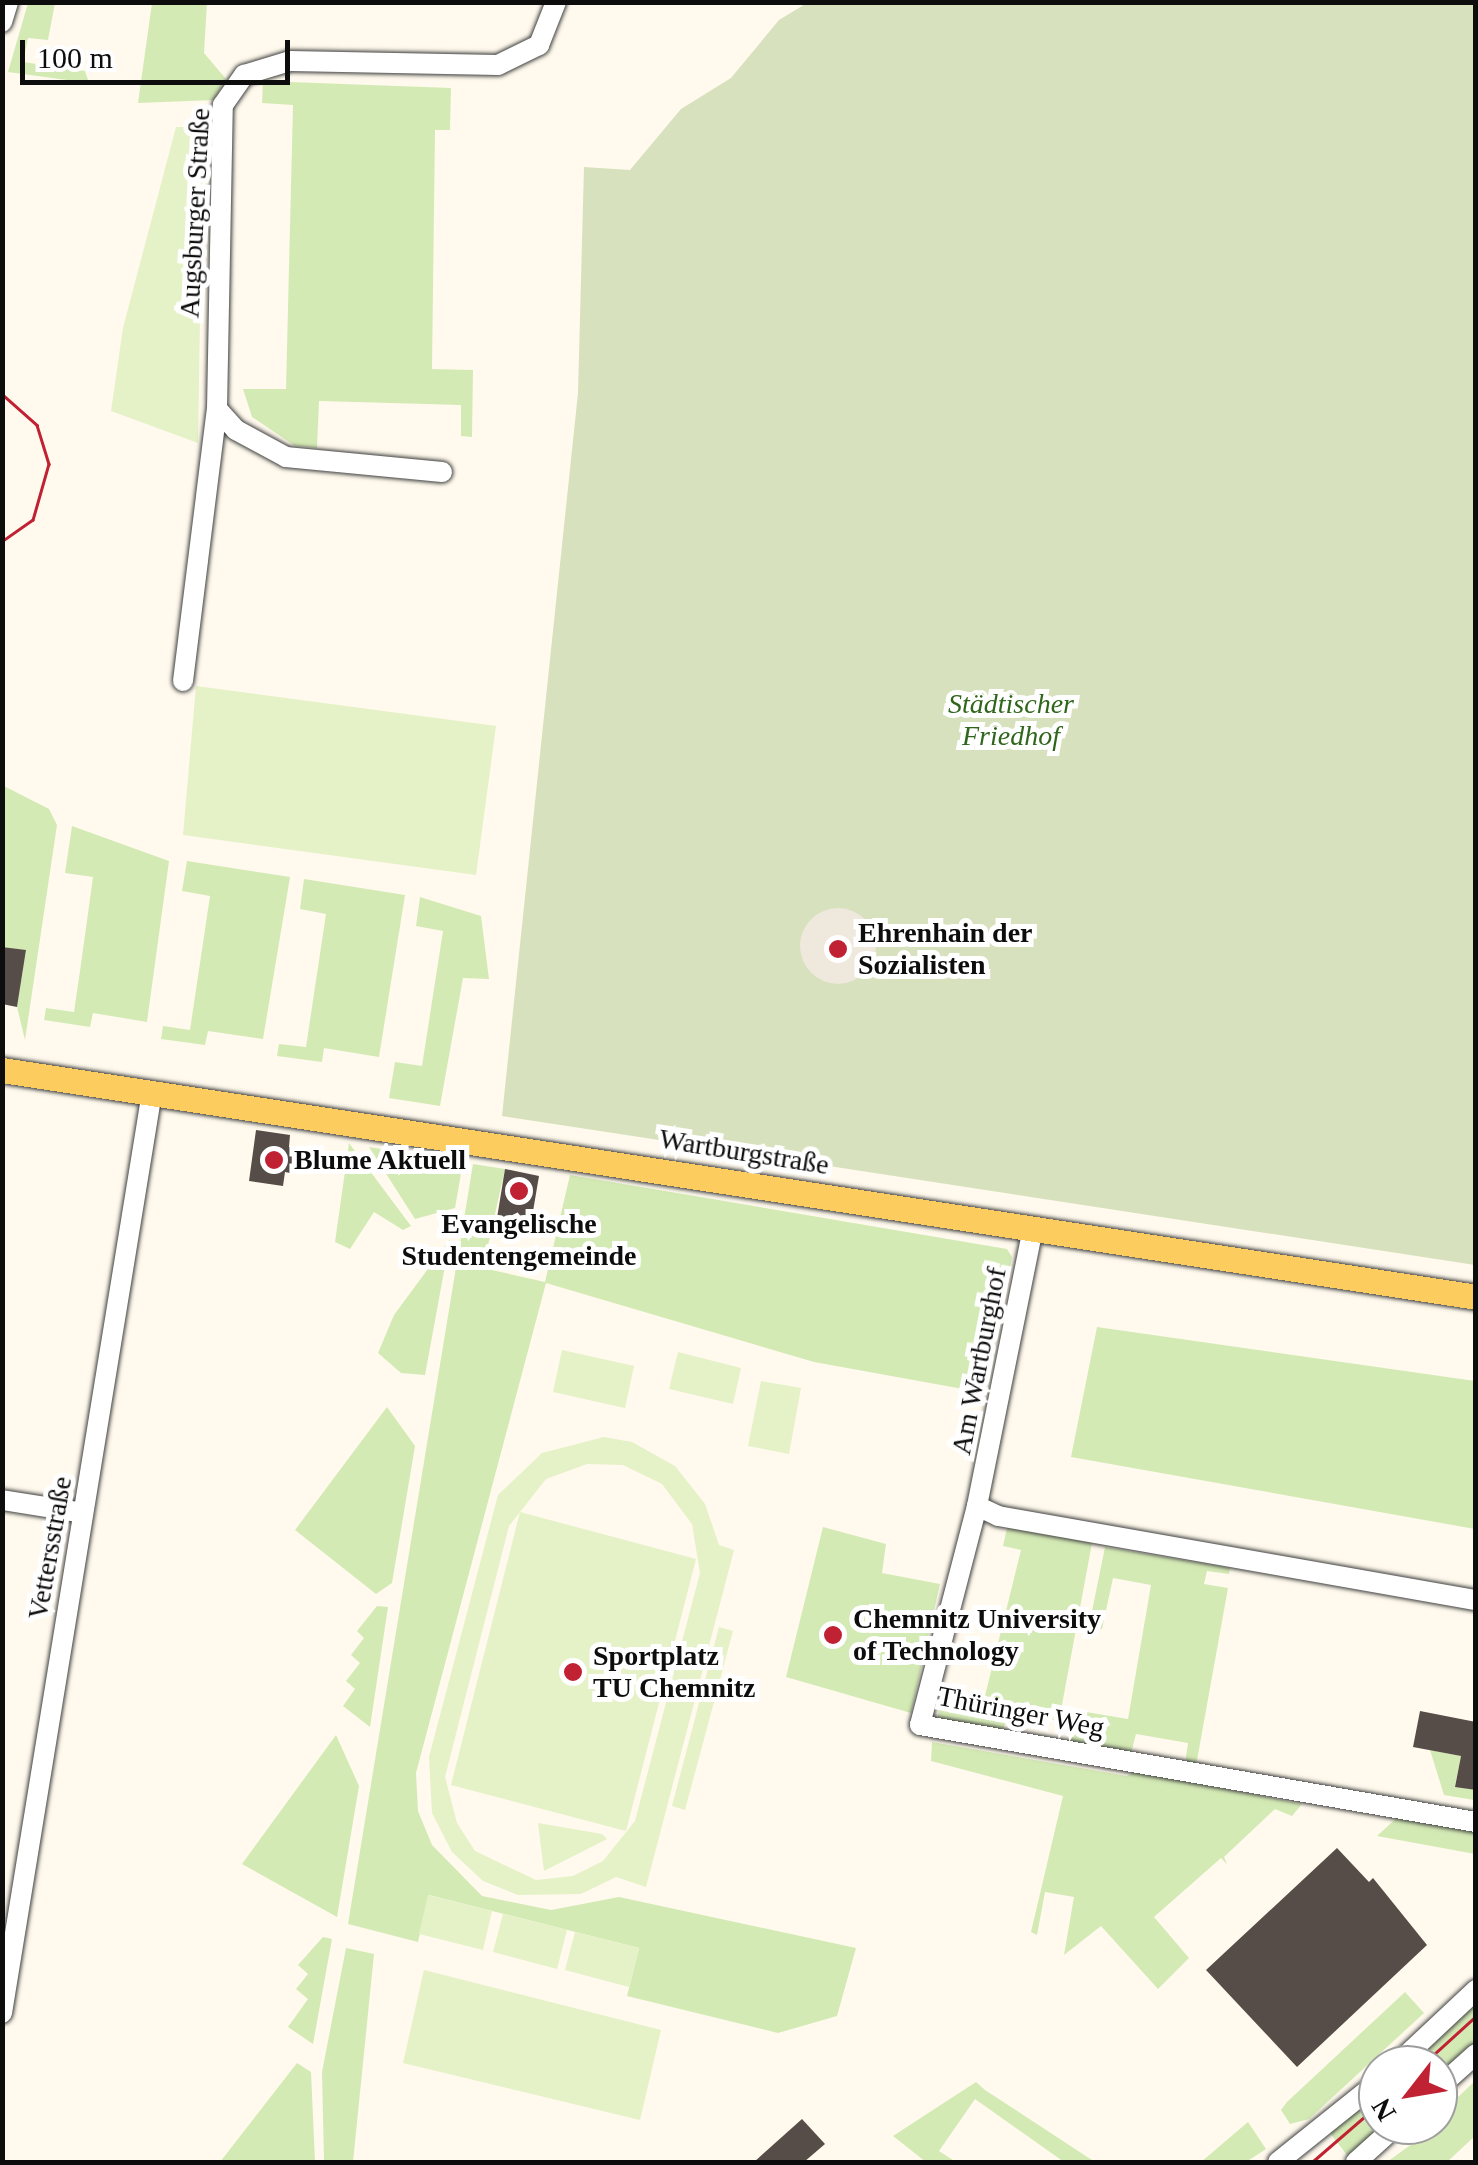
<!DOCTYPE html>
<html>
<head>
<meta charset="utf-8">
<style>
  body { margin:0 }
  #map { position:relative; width:1478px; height:2165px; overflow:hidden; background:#fffaed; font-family:"Times New Roman",serif }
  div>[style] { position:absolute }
  .green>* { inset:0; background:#d4eab5 }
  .cemetery>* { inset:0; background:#d8e1bd }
  .pitch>* { inset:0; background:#e5f1c7 }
  .plaza>* { inset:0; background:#efe8dc }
  .round { border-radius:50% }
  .building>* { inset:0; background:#564d49 }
  .roads { filter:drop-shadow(0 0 2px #404040) drop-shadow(0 0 2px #404040) }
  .minor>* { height:20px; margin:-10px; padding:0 10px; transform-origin:10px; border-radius:10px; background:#fff }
  .major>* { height:25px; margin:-12.5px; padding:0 12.5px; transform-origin:12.5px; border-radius:12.5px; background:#fccc5f }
  .tram>* { height:2.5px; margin:-1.25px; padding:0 1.25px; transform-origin:1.25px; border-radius:1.25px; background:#c02133 }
  .dots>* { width:28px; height:28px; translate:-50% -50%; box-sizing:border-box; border:5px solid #fff; border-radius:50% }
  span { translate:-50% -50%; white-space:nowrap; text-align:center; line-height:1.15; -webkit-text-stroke:10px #fff; paint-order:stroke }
  .street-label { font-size:28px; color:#0d0d0d }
  .park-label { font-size:28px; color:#30661b; font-style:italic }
  .poi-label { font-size:28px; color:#0d0d0d; font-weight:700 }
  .left { translate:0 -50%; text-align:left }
  .frame { position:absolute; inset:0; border:5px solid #0d0d0d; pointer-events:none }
  .north { position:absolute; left:1358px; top:2045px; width:100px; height:100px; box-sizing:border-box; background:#fff; border:2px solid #9e9e9e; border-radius:50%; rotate:239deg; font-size:28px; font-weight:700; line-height:40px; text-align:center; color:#0d0d0d }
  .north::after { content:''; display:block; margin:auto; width:35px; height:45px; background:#c02133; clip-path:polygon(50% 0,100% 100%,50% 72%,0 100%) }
  .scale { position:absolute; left:20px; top:40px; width:270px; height:45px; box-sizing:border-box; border:5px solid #0d0d0d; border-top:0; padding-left:12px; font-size:30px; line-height:35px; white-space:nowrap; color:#0d0d0d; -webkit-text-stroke:8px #fff; paint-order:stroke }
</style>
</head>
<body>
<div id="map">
  <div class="green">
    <i style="clip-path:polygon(28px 3px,55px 3px,48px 40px,28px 38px,23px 62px,85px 71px,89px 83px,8px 72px)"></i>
    <i style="clip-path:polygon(152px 3px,207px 3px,204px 53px,226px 79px,214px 100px,138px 103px)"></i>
    <i style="clip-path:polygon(263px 81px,451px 88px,450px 130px,435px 130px,432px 369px,473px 370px,472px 437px,461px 436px,461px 405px,319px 401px,317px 448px,295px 446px,252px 417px,243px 389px,286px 389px,293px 105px,262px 103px)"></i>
    <i style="clip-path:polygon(2px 785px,49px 809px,57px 825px,25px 1040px,17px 1007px,26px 951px,3px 947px)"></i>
    <i style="clip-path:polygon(72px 826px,169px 861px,147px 1022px,93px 1013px,90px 1027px,44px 1020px,46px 1008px,74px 1012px,80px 971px,93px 877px,65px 873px)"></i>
    <i style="clip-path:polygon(187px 861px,290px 877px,263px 1039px,208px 1031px,205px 1045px,161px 1039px,163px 1026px,190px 1030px,210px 896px,182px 891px)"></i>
    <i style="clip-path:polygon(304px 879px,405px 895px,379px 1057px,324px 1048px,322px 1062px,277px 1056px,279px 1044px,306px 1047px,326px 914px,300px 909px)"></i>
    <i style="clip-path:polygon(420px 897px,481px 916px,489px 979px,463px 978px,440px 1106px,389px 1098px,395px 1062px,422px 1066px,443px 931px,416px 926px)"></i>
    <i style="clip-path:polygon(349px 1143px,411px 1226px,403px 1230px,374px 1212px,350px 1249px,335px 1242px)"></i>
    <i style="clip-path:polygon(369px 1147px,463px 1162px,455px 1208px,415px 1219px)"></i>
    <i style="clip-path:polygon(473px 1164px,505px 1169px,483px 1268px,545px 1282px,570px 1175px,1007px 1249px,1012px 1257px,985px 1393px,814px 1362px,546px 1283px,416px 1773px,418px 1811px,432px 1845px,482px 1896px,551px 1910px,619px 1897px,856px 1948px,837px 2016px,778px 2033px,627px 1996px,639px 1948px,429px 1895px,418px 1942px,348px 1924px)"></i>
    <i style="clip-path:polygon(450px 1239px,425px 1375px,401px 1373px,378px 1353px,394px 1315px)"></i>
    <i style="clip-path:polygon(1097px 1327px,1475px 1381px,1475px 1529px,1071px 1457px)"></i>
    <i style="clip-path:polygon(387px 1407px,415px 1446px,392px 1583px,376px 1594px,295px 1530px)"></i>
    <i style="clip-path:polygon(823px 1527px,886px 1544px,882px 1573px,940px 1584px,911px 1713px,786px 1677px)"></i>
    <i style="clip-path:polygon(1007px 1528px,1092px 1543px,1059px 1721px,1008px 1713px,1003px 1731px,937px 1721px,940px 1705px,981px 1712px,1021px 1550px,1003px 1546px)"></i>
    <i style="clip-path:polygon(1105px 1547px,1230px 1568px,1229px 1574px,1207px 1571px,1204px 1584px,1228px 1588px,1196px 1766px,1185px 1763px,1188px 1743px,1136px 1734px,1130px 1757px,1069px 1745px,1074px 1710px,1128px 1719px,1151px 1585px,1113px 1578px,1102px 1629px,1089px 1626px)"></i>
    <i style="clip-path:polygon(377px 1606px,388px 1607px,370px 1727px,343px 1706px,355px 1689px,346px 1681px,360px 1663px,351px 1655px,364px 1638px,357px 1631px)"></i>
    <i style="clip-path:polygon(336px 1735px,359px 1786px,337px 1917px,242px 1864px)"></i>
    <i style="clip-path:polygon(932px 1742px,1127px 1776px,1135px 1771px,1302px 1804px,1292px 1816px,1275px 1809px,1224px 1857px,1227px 1864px,1221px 1858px,1154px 1917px,1189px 1958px,1158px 1989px,1101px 1926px,1064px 1955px,1074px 1897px,1045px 1892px,1037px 1935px,1031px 1932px,1063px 1796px,931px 1761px)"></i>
    <i style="clip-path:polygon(1430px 1750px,1461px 1756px,1455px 1786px,1475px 1790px,1474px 1800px,1444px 1795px)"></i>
    <i style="clip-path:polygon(1400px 1815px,1475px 1829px,1475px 1854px,1377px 1836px)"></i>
    <i style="clip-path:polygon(323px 1937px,332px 1939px,313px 2044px,288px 2027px,308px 1999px,296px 1989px,308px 1974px,298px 1965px)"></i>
    <i style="clip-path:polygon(346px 1948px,374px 1954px,353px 2162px,324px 2162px,322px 2072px)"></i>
    <i style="clip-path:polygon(1405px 1992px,1424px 2013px,1309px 2119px,1290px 2124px,1281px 2110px,1287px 2102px)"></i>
    <i style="clip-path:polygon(1475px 2001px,1475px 2045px,1438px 2079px,1438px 2065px,1406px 2065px)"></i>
    <i style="clip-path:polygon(297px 2063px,311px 2072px,315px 2162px,220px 2162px)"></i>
    <i style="clip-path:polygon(1475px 2081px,1475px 2136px,1447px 2162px,1387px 2162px,1438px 2125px,1438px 2116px)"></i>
    <i style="clip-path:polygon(976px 2082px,985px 2090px,1095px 2162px,1064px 2162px,975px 2099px,939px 2151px,956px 2162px,926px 2162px,893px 2136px)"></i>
    <i style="clip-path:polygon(1378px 2091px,1378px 2125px,1389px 2125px,1350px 2159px,1330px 2133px)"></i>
    <i style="clip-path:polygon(1248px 2122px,1266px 2149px,1246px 2162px,1201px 2162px)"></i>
  </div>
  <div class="cemetery">
    <i style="clip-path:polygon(807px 3px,1475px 3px,1475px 1265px,502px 1116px,578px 393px,584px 167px,630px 170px,681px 109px,731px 78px,779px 20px)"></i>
  </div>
  <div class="pitch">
    <i style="clip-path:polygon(176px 127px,203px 127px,198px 443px,111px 411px,123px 328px)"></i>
    <i style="clip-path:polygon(196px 686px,496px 726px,476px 875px,183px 835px)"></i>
    <i style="clip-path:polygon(562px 1350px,634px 1366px,625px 1408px,553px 1392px)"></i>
    <i style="clip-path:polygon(678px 1352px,741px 1368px,733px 1404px,669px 1389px)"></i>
    <i style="clip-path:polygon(761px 1381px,801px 1388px,789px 1454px,748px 1446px)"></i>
    <i style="clip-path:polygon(evenodd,604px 1437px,632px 1442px,675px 1466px,705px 1504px,719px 1545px,734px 1550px,646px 1887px,616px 1877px,581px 1894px,518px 1895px,483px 1881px,452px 1852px,432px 1813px,429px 1757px,498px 1495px,542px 1453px,604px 1437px,587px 1464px,623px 1465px,662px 1484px,692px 1524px,700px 1573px,635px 1821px,603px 1861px,573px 1876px,536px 1880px,475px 1851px,457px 1823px,445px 1777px,509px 1526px,546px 1479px,587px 1464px)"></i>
    <i style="clip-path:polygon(520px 1512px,696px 1559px,626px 1831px,451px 1785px)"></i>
    <i style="clip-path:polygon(719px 1627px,733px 1631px,685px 1810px,672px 1806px)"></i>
    <i style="clip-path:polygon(538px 1823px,602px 1834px,607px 1839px,544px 1871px)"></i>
    <i style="clip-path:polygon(428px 1895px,492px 1911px,483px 1950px,419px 1934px)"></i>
    <i style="clip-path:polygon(503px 1914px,567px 1930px,557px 1969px,493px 1952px)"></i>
    <i style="clip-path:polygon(575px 1932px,639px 1948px,629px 1987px,565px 1970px)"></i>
    <i style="clip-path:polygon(424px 1970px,661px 2030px,640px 2120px,403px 2063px)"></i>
  </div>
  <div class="plaza">
    <i class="round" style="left:800px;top:908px;width:76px;height:76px"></i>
  </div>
  <div class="building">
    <i style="clip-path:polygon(2px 947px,26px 950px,17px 1007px,2px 1004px)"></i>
    <i style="clip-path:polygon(256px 1130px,290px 1135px,289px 1147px,298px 1148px,295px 1174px,285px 1172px,283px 1186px,249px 1181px)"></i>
    <i style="clip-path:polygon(505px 1169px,539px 1176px,531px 1223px,497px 1218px)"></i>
    <i style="clip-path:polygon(1420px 1711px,1476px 1722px,1476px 1790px,1455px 1787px,1461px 1756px,1413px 1747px)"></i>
    <i style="clip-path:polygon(1337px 1848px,1369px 1882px,1373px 1878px,1427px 1945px,1297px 2067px,1206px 1970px)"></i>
    <i style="clip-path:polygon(802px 2119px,825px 2144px,804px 2162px,754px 2162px)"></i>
  </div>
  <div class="roads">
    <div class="minor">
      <i style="left:2px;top:22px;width:21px;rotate:-73deg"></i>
      <i style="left:442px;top:472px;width:157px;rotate:-174.5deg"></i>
      <i style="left:286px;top:457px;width:57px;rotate:-151.6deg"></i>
      <i style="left:236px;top:430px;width:28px;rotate:-132deg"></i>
      <i style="left:217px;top:409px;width:304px;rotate:-88.9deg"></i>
      <i style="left:223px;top:105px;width:37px;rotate:-55deg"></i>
      <i style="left:244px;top:75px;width:48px;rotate:-16.9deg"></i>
      <i style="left:290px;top:61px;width:208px;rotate:1.1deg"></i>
      <i style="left:498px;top:65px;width:46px;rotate:-26deg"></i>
      <i style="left:539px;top:45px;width:46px;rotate:-68.4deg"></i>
      <i style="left:183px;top:681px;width:274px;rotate:-82.9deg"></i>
      <i style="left:1033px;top:1228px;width:284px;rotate:101.4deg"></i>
      <i style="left:977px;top:1506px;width:226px;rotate:104.6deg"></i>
      <i style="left:920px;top:1725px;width:564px;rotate:9.9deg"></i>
      <i style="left:2px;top:1500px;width:82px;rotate:9.1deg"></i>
      <i style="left:977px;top:1506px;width:23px;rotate:25deg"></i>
      <i style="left:998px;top:1516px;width:485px;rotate:10deg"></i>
      <i style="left:2px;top:2013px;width:933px;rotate:-80.75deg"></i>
      <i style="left:1396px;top:2065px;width:110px;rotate:-43.2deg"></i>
      <i style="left:1438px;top:2088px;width:51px;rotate:-41.8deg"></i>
      <i style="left:1278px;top:2162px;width:128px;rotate:-38.7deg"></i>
      <i style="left:1356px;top:2162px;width:55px;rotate:-42.1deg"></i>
    </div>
    <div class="major">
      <i style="left:2px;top:1070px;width:1491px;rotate:8.75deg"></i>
    </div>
  </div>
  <div class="tram">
    <i style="left:2px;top:394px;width:47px;rotate:41.5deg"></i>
    <i style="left:37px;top:425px;width:41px;rotate:72.9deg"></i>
    <i style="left:49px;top:464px;width:58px;rotate:105.9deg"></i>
    <i style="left:33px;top:520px;width:38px;rotate:145deg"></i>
    <i style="left:1422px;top:2065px;width:73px;rotate:-42.2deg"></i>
    <i style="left:1312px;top:2162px;width:87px;rotate:-40.8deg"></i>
  </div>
  <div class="dots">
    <i style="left:838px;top:949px;background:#c02133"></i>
    <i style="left:274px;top:1160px;background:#c02133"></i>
    <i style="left:519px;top:1191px;background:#c02133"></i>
    <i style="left:833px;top:1635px;background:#c02133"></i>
    <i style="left:573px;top:1672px;background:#c02133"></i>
  </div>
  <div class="street-label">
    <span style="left:195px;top:213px;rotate:-87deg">Augsburger Straße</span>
    <span style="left:744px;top:1152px;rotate:9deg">Wartburgstraße</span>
    <span style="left:979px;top:1361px;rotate:-79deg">Am Wartburghof</span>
    <span style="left:50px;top:1548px;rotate:-80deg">Vettersstraße</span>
    <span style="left:1021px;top:1712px;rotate:11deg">Thüringer Weg</span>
  </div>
  <div class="park-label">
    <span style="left:1011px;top:720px">Städtischer<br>Friedhof</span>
  </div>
  <div class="poi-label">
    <span class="left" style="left:858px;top:949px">Ehrenhain der<br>Sozialisten</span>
    <span class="left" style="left:294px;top:1160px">Blume Aktuell</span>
    <span style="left:519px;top:1240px">Evangelische<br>Studentengemeinde</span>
    <span class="left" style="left:853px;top:1635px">Chemnitz University<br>of Technology</span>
    <span class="left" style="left:593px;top:1672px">Sportplatz<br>TU Chemnitz</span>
  </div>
  <div class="frame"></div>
  <div class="north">N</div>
  <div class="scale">100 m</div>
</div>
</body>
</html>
